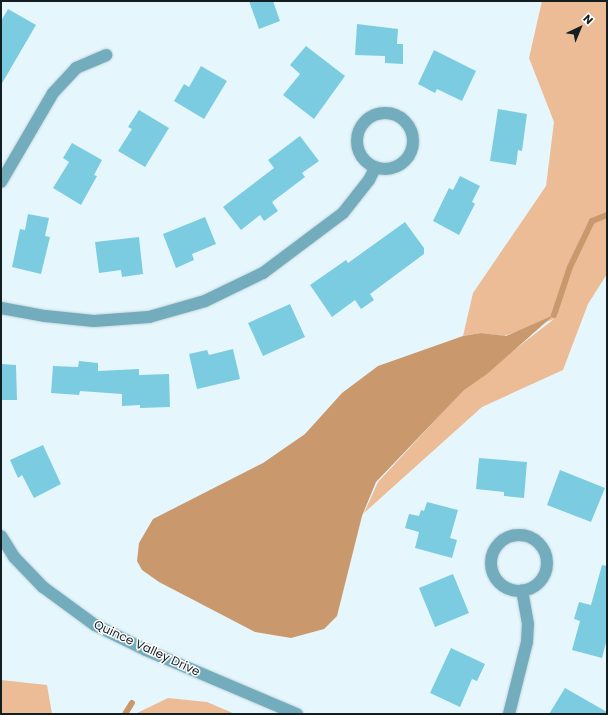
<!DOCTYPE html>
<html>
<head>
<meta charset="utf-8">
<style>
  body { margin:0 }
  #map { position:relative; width:608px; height:715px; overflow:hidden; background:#e5f7fd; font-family:Poppins,sans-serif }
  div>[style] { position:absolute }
  .green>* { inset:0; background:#ebbc95 }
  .water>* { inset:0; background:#ca986d }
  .stream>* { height:6px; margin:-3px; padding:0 3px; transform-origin:3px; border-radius:3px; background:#ca986d }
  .building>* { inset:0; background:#7ccce1 }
  .roads { filter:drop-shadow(0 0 1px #c3d4da) drop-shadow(0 0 1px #c3d4da) }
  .street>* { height:12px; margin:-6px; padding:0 6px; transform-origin:6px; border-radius:6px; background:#73adbd }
  .street>.ring { margin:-6px; padding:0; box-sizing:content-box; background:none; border:12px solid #73adbd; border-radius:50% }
  span { translate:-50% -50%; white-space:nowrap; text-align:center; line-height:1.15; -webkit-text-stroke:3px #fff; paint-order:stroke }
  .street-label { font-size:12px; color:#131e21 }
  .frame { position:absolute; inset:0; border:2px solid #131e21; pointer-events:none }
  .north { position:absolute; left:560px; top:8px; width:40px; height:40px; -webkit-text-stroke:3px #fff; paint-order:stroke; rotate:44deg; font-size:11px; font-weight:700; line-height:16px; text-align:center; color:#131e21 }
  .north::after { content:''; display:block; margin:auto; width:14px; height:18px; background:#131e21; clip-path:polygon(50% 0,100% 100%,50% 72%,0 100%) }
</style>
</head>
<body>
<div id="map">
  <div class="green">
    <i style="clip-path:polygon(542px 1px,607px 1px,607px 274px,588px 304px,563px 370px,482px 407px,364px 513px,378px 482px,464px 389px,554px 319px,504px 336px,481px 333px,463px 336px,473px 293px,546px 186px,554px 122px,529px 58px)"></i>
    <i style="clip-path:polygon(1px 680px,47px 685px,52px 714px,1px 714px)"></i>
    <i style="clip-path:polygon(168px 698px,207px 702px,235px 714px,135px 714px)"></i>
  </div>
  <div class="water">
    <i style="clip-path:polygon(554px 315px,487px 374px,464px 390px,376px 482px,362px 516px,337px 616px,324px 629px,291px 638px,255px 632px,159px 582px,142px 570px,137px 561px,139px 543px,153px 519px,263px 463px,305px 434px,342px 393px,378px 366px,463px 336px,481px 333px,506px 336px)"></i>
  </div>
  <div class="stream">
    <i style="left:554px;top:315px;width:51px;rotate:-71.6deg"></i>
    <i style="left:570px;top:267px;width:51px;rotate:-64.4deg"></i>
    <i style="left:592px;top:221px;width:16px;rotate:-22deg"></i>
    <i style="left:125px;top:714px;width:13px;rotate:-58deg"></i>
  </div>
  <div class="building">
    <i style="clip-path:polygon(249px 1px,273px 1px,280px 21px,259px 29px)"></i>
    <i style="clip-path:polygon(8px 9px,36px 25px,1px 85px,1px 21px)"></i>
    <i style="clip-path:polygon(357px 24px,398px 29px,397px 44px,403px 44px,403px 64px,385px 63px,385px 56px,355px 55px)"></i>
    <i style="clip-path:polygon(306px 46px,345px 76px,314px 119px,283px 95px,300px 74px,290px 65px)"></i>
    <i style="clip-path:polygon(434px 50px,476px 71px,462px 101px,437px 89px,435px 93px,418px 84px)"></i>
    <i style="clip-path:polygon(201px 66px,227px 81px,204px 119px,174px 101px,184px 84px,189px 87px)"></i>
    <i style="clip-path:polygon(498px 109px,527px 114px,522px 151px,518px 150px,516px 165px,490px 161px)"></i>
    <i style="clip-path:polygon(139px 110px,169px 128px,145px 167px,118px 151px,132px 129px,128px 127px)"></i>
    <i style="clip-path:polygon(300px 136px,319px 161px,302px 173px,305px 177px,272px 202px,278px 211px,264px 221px,260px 215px,241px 230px,223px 207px,274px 168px,268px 160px)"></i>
    <i style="clip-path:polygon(72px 143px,102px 160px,94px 175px,97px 176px,81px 205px,53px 188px,69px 162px,63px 158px)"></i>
    <i style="clip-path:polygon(460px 176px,480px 186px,472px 202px,475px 204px,459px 235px,433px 221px,449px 188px,453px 190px)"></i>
    <i style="clip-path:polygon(28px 214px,49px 218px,45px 236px,50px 237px,41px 274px,12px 267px,20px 229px,25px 230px)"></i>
    <i style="clip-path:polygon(205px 217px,216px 244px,192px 254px,194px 260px,176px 268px,163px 234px)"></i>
    <i style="clip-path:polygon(405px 222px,424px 248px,424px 254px,370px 294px,374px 300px,361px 309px,355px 300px,332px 317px,310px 285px,346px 260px,348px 263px)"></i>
    <i style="clip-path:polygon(139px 237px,143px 274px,122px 277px,121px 270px,99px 273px,95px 242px)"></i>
    <i style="clip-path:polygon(290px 304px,305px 337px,263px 356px,248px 323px)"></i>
    <i style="clip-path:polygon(233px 349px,240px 379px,197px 389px,189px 354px,207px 350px,209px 355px)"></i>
    <i style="clip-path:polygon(79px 361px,98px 363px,98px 371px,139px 369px,139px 375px,169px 374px,170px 407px,140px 408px,140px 405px,122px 406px,122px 394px,80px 391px,79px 395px,51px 393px,53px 366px,78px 367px)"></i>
    <i style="clip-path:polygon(1px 364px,16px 365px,17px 400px,1px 400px)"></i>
    <i style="clip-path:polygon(43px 445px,61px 484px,34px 498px,22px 475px,18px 478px,10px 460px)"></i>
    <i style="clip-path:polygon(479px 458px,527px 462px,524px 498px,504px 496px,504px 492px,476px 489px)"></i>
    <i style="clip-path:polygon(560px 470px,605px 488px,591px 522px,547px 505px)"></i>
    <i style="clip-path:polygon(427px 502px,458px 510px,450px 538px,457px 540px,452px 558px,415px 548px,419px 532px,405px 528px,409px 514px,419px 516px,421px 510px,424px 511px)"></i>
    <i style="clip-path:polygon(602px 565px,607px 566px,607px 639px,602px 658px,572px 650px,580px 621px,574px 619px,579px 602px,591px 605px)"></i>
    <i style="clip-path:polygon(453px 574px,469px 613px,435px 627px,419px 588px)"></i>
    <i style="clip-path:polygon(451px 648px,485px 664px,477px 681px,472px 679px,460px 707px,430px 693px)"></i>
    <i style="clip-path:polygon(565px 688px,607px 712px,607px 714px,549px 714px)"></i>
  </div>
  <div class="roads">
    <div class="street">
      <i class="ring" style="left:357px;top:113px;width:44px;height:44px"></i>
      <i style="left:1px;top:182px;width:103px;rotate:-59.7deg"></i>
      <i style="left:53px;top:93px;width:34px;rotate:-47deg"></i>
      <i style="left:76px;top:68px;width:33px;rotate:-23deg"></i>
      <i style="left:1px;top:308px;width:45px;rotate:10.3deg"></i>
      <i style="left:45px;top:316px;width:49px;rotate:5.8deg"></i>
      <i style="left:94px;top:321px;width:55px;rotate:-4.2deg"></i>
      <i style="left:149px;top:317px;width:58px;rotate:-15.9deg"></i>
      <i style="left:205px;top:301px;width:64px;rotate:-25.8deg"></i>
      <i style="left:263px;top:273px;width:100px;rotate:-36.9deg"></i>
      <i style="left:343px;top:213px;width:42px;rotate:-51.8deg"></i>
      <i style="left:369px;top:180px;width:13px;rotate:-63deg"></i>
      <i class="ring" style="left:491px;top:535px;width:44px;height:44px"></i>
      <i style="left:1px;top:536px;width:25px;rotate:58deg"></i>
      <i style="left:14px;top:557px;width:42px;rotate:46deg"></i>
      <i style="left:43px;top:587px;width:64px;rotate:36.2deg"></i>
      <i style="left:95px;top:625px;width:57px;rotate:26.1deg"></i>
      <i style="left:146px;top:650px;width:164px;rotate:23deg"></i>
      <i style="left:509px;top:714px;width:74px;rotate:-76deg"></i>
      <i style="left:527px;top:642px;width:18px;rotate:-87deg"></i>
      <i style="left:528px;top:624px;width:34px;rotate:-100deg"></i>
    </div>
  </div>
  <div class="street-label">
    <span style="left:147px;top:648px;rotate:25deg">Quince Valley Drive</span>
  </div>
  <div class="frame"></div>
  <div class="north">N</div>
</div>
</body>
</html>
